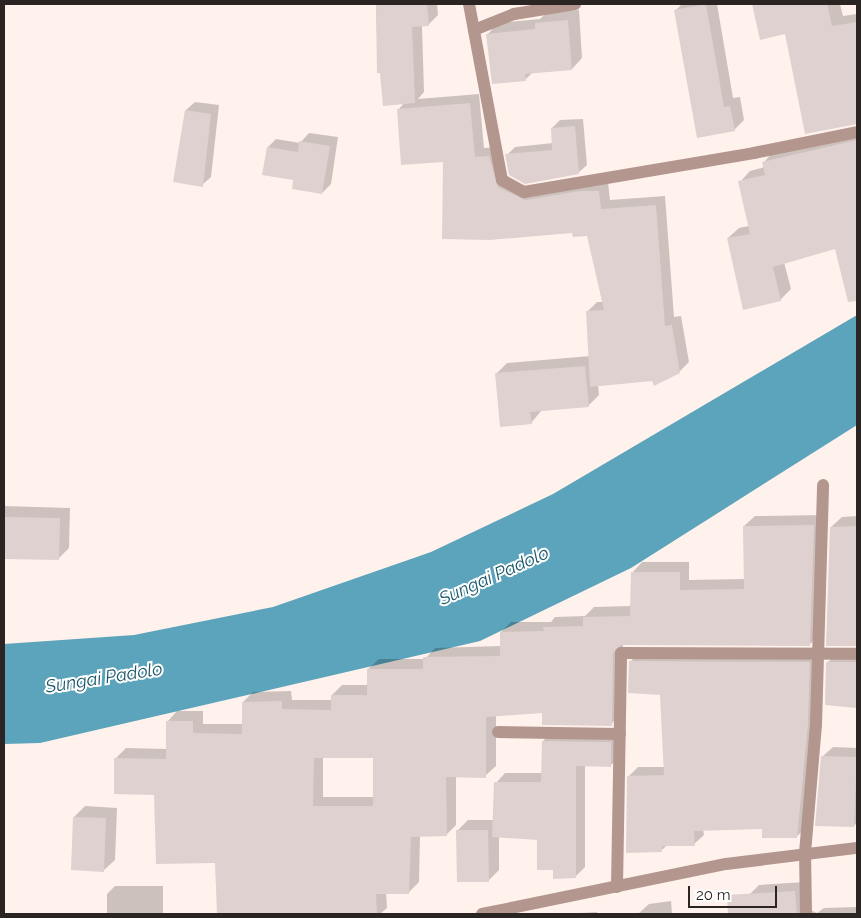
<!DOCTYPE html>
<html>
<head>
<meta charset="utf-8">
<style>
  body { margin:0 }
  #map { position:relative; width:861px; height:918px; overflow:hidden; background:#fff2ec; font-family:Raleway,sans-serif }
  div>[style] { position:absolute }
  .water>* { inset:0; background:#5ba4bb }
  .shadow>* { inset:0; background:#0003 }
  .building>* { inset:0; background:#dfd1cf }
  .minor>* { height:12px; margin:-6px; padding:0 6px; transform-origin:6px; border-radius:6px; background:#b3978e }
  span { translate:-50% -50%; white-space:nowrap; text-align:center; line-height:1.15; -webkit-text-stroke:4px #fff; paint-order:stroke }
  .water-label { font-size:18px; color:#1c5869; font-style:italic }
  .frame { position:absolute; inset:0; border:5px solid #2a2523; pointer-events:none }
  .scale { position:absolute; left:688px; top:886px; width:89px; height:22px; box-sizing:border-box; border:2px solid #2a2523; border-top:0; padding-left:6px; font-size:15px; line-height:18px; white-space:nowrap; color:#2a2523; -webkit-text-stroke:4px #fff; paint-order:stroke }
</style>
</head>
<body>
<div id="map">
  <div class="water">
    <i style="clip-path:polygon(857px 315px,857px 425px,631px 568px,480px 641px,40px 743px,4px 744px,4px 644px,134px 635px,273px 607px,431px 552px,553px 494px)"></i>
  </div>
  <div class="shadow">
    <i style="clip-path:polygon(376px 4px,437px 4px,438px 15px,428px 25px,422px 26px,424px 92px,418px 99px,479px 94px,484px 148px,498px 147px,504px 175px,530px 190px,608px 182px,610px 200px,665px 196px,674px 317px,681px 316px,689px 362px,679px 372px,653px 380px,598px 385px,599px 395px,588px 406px,542px 410px,531px 423px,496px 374px,507px 363px,590px 356px,587px 312px,597px 302px,603px 302px,588px 235px,574px 232px,444px 160px,399px 109px,405px 102px,381px 71px,378px 72px)"></i>
    <i style="clip-path:polygon(682px 4px,717px 4px,733px 98px,740px 97px,744px 120px,734px 130px,676px 10px)"></i>
    <i style="clip-path:polygon(753px 4px,840px 4px,843px 16px,857px 14px,857px 123px,786px 33px,761px 38px)"></i>
    <i style="clip-path:polygon(579px 10px,582px 58px,572px 69px,533px 72px,525px 80px,488px 34px,498px 23px,540px 19px,547px 12px)"></i>
    <i style="clip-path:polygon(195px 102px,219px 105px,211px 177px,202px 185px,186px 110px)"></i>
    <i style="clip-path:polygon(583px 119px,587px 165px,578px 173px,507px 155px,515px 147px,553px 143px,552px 128px,560px 120px)"></i>
    <i style="clip-path:polygon(309px 133px,338px 137px,331px 184px,322px 193px,295px 179px,268px 147px,276px 139px,300px 143px)"></i>
    <i style="clip-path:polygon(857px 133px,857px 263px,841px 266px,836px 247px,784px 262px,791px 289px,780px 300px,728px 238px,739px 228px,749px 226px,740px 182px,750px 171px,765px 167px,764px 162px,774px 151px)"></i>
    <i style="clip-path:polygon(4px 506px,70px 508px,69px 548px,58px 559px,4px 558px)"></i>
    <i style="clip-path:polygon(evenodd,823px 515px,820px 634px,810px 644px,623px 644px,621px 714px,611px 724px,543px 712px,496px 715px,496px 766px,485px 776px,456px 776px,456px 825px,446px 835px,420px 836px,419px 882px,409px 892px,386px 892px,387px 908px,380px 914px,218px 914px,216px 861px,156px 794px,116px 758px,126px 748px,167px 749px,167px 722px,177px 711px,203px 711px,203px 724px,243px 724px,243px 702px,253px 692px,291px 691px,292px 700px,332px 700px,332px 695px,342px 685px,368px 685px,368px 669px,379px 659px,425px 659px,435px 648px,501px 646px,501px 632px,511px 622px,551px 622px,555px 617px,585px 616px,594px 607px,631px 606px,632px 573px,642px 562px,689px 562px,689px 580px,745px 579px,744px 526px,755px 516px,823px 515px,323px 757px,374px 757px,374px 797px,323px 797px,323px 757px)"></i>
    <i style="clip-path:polygon(857px 516px,857px 645px,828px 645px,831px 527px,842px 517px)"></i>
    <i style="clip-path:polygon(640px 652px,818px 653px,806px 828px,796px 837px,763px 828px,703px 829px,704px 835px,694px 844px,667px 845px,662px 850px,628px 777px,638px 767px,665px 767px,661px 693px,630px 662px)"></i>
    <i style="clip-path:polygon(838px 652px,857px 652px,857px 707px,826px 704px,827px 663px)"></i>
    <i style="clip-path:polygon(552px 732px,620px 733px,620px 756px,610px 766px,585px 765px,585px 867px,575px 877px,554px 869px,538px 838px,499px 836px,499px 870px,488px 881px,457px 831px,468px 820px,494px 820px,496px 783px,505px 773px,542px 773px,543px 741px)"></i>
    <i style="clip-path:polygon(833px 747px,857px 748px,857px 822px,854px 826px,823px 756px)"></i>
    <i style="clip-path:polygon(85px 806px,117px 808px,115px 860px,104px 870px,74px 817px)"></i>
    <i style="clip-path:polygon(805px 882px,806px 908px,817px 913px,824px 908px,857px 907px,857px 914px,750px 914px,749px 895px,759px 885px)"></i>
    <i style="clip-path:polygon(115px 886px,163px 886px,163px 914px,107px 914px,107px 894px)"></i>
    <i style="clip-path:polygon(671px 901px,672px 914px,638px 914px,649px 904px)"></i>
    <i style="clip-path:polygon(597px 912px,597px 914px,564px 914px)"></i>
  </div>
  <div class="building">
    <i style="clip-path:polygon(376px 4px,427px 4px,429px 26px,412px 27px,415px 103px,383px 106px,380px 73px,377px 73px)"></i>
    <i style="clip-path:polygon(706px 4px,724px 107px,730px 106px,735px 131px,697px 138px,674px 10px)"></i>
    <i style="clip-path:polygon(752px 4px,827px 4px,832px 26px,857px 22px,857px 124px,805px 134px,785px 34px,760px 40px)"></i>
    <i style="clip-path:polygon(568px 20px,572px 70px,525px 74px,526px 81px,492px 84px,486px 34px,535px 29px,535px 23px)"></i>
    <i style="clip-path:polygon(470px 103px,475px 157px,489px 156px,498px 187px,525px 200px,580px 191px,599px 191px,601px 209px,656px 205px,665px 326px,672px 325px,680px 373px,654px 386px,652px 381px,590px 387px,586px 311px,604px 310px,587px 236px,573px 237px,572px 233px,489px 240px,442px 239px,443px 162px,401px 165px,397px 109px)"></i>
    <i style="clip-path:polygon(185px 110px,211px 114px,203px 187px,173px 182px)"></i>
    <i style="clip-path:polygon(575px 126px,579px 174px,525px 184px,509px 175px,505px 154px,552px 150px,551px 128px)"></i>
    <i style="clip-path:polygon(857px 140px,857px 301px,848px 302px,835px 249px,773px 267px,781px 301px,743px 310px,727px 238px,750px 234px,738px 181px,765px 175px,762px 162px)"></i>
    <i style="clip-path:polygon(299px 141px,330px 146px,322px 194px,292px 189px,293px 180px,262px 175px,267px 147px,298px 152px)"></i>
    <i style="clip-path:polygon(585px 366px,589px 407px,530px 412px,532px 424px,500px 427px,495px 373px)"></i>
    <i style="clip-path:polygon(4px 517px,60px 518px,59px 560px,4px 559px)"></i>
    <i style="clip-path:polygon(evenodd,814px 525px,810px 646px,621px 645px,613px 653px,612px 726px,542px 725px,542px 713px,486px 717px,486px 778px,446px 777px,447px 836px,411px 837px,409px 894px,376px 894px,377px 914px,217px 914px,215px 863px,156px 864px,154px 795px,114px 794px,114px 758px,166px 759px,166px 721px,193px 721px,193px 733px,242px 734px,242px 702px,282px 701px,282px 709px,331px 710px,331px 695px,367px 695px,367px 669px,423px 669px,423px 657px,500px 656px,500px 632px,544px 631px,543px 627px,583px 626px,583px 617px,630px 616px,631px 572px,680px 572px,680px 590px,744px 589px,743px 526px,814px 525px,314px 758px,373px 758px,373px 806px,313px 806px,314px 758px)"></i>
    <i style="clip-path:polygon(857px 526px,857px 646px,826px 646px,830px 527px)"></i>
    <i style="clip-path:polygon(629px 661px,810px 662px,808px 724px,797px 838px,762px 838px,762px 829px,694px 831px,695px 846px,662px 846px,662px 852px,626px 853px,627px 776px,664px 775px,660px 695px,628px 693px)"></i>
    <i style="clip-path:polygon(826px 662px,857px 662px,857px 708px,825px 705px)"></i>
    <i style="clip-path:polygon(542px 741px,611px 742px,611px 767px,576px 766px,576px 878px,553px 879px,553px 870px,537px 870px,537px 840px,492px 837px,494px 782px,541px 782px)"></i>
    <i style="clip-path:polygon(821px 756px,857px 757px,854px 827px,815px 826px)"></i>
    <i style="clip-path:polygon(73px 817px,106px 818px,104px 872px,71px 870px)"></i>
    <i style="clip-path:polygon(456px 830px,488px 830px,489px 882px,457px 882px)"></i>
    <i style="clip-path:polygon(795px 891px,797px 914px,728px 914px,727px 895px)"></i>
  </div>
  <div class="minor">
    <i style="left:469px;top:4px;width:179px;rotate:79.4deg"></i>
    <i style="left:502px;top:180px;width:25px;rotate:29deg"></i>
    <i style="left:524px;top:192px;width:233px;rotate:-9.6deg"></i>
    <i style="left:754px;top:153px;width:105px;rotate:-11.5deg"></i>
    <i style="left:474px;top:30px;width:43px;rotate:-21.8deg"></i>
    <i style="left:514px;top:14px;width:62px;rotate:-9.3deg"></i>
    <i style="left:498px;top:732px;width:122px;rotate:0.9deg"></i>
    <i style="left:617px;top:887px;width:234px;rotate:-89deg"></i>
    <i style="left:621px;top:653px;width:236px;rotate:0.2deg"></i>
    <i style="left:482px;top:914px;width:249px;rotate:-11.6deg"></i>
    <i style="left:726px;top:864px;width:132px;rotate:-7deg"></i>
    <i style="left:806px;top:914px;width:61px;rotate:-90.9deg"></i>
    <i style="left:805px;top:853px;width:129px;rotate:-85.1deg"></i>
    <i style="left:816px;top:724px;width:239px;rotate:-88.3deg"></i>
  </div>
  <div class="water-label">
    <span style="left:494px;top:576px;rotate:-24deg">Sungai Padolo</span>
    <span style="left:104px;top:678px;rotate:-9deg">Sungai Padolo</span>
  </div>
  <div class="frame"></div>
  <div class="scale">20 m</div>
</div>
</body>
</html>
